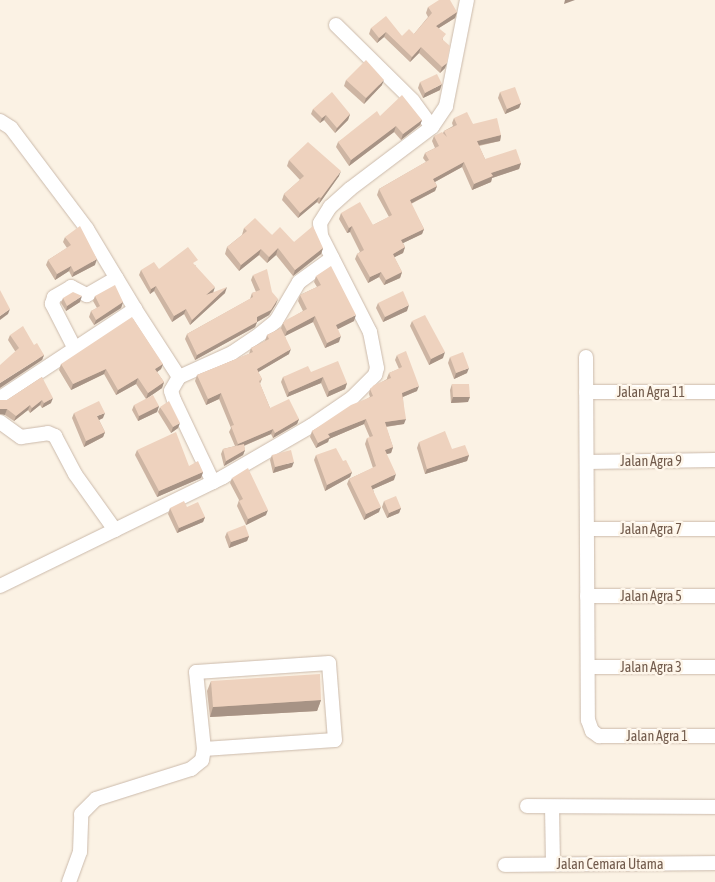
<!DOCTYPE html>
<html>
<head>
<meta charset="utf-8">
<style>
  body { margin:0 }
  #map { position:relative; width:715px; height:882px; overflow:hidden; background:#fbf2e4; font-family:"Asap Condensed",sans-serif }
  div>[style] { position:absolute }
  .roads { filter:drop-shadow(0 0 1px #cbbaab) drop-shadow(0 0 1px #cbbaab) }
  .minor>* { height:14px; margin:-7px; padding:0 7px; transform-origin:7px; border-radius:7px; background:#fff }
  .wall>* { inset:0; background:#cdb5a3 }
  .shaded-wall>* { inset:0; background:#a79385 }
  .building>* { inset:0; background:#eed2be }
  span { translate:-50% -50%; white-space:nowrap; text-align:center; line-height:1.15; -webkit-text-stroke:5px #fef6ea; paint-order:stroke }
  .street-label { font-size:14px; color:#715a4b }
</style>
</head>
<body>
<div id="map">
  <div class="roads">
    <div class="minor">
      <i style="left:336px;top:25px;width:108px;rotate:44.6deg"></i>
      <i style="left:413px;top:101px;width:32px;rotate:54deg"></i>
      <i style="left:0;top:121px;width:13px;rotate:32deg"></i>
      <i style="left:11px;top:128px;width:126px;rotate:53deg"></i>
      <i style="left:87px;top:229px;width:93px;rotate:59deg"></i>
      <i style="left:75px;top:349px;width:51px;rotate:-117.1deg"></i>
      <i style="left:52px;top:304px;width:7px;rotate:-74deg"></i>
      <i style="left:54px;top:297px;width:20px;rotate:-30deg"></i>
      <i style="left:71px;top:287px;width:18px;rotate:27deg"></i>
      <i style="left:87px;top:295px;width:34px;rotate:-30deg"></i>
      <i style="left:586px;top:357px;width:363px;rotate:89.7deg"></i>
      <i style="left:588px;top:720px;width:12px;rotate:70deg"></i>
      <i style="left:592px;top:731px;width:9px;rotate:36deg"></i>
      <i style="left:599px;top:736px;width:116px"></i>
      <i style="left:179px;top:377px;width:58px;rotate:-24.4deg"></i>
      <i style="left:232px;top:353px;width:34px;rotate:-34deg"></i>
      <i style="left:260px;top:334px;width:21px;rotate:-39deg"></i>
      <i style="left:276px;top:321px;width:45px;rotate:-59.5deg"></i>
      <i style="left:299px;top:282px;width:41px;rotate:-36deg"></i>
      <i style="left:586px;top:392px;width:129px"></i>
      <i style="left:0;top:398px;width:162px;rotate:-33.4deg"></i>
      <i style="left:135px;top:309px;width:81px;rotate:57.1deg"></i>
      <i style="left:179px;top:377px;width:16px;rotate:120deg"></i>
      <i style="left:171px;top:391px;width:9px;rotate:72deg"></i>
      <i style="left:174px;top:400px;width:91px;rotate:64.6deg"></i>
      <i style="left:0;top:422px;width:26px;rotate:36deg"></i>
      <i style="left:21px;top:437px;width:27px;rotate:-8deg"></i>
      <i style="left:48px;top:433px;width:8px;rotate:23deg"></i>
      <i style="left:55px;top:436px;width:43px;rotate:62.2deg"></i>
      <i style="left:75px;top:474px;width:69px;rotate:54.5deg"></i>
      <i style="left:587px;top:462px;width:128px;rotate:-0.9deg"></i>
      <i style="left:587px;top:529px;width:128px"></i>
      <i style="left:0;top:586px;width:248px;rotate:-26deg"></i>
      <i style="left:223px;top:477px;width:102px;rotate:-30.1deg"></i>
      <i style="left:311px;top:426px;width:50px;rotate:-34.3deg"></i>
      <i style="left:352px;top:398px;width:33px;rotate:-45deg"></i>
      <i style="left:375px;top:375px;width:7px;rotate:-74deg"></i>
      <i style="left:377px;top:368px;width:37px;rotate:-101deg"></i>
      <i style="left:370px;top:332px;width:108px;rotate:-117deg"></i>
      <i style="left:321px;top:236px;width:13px;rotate:-94deg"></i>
      <i style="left:320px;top:223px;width:19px;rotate:-58deg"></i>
      <i style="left:330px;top:207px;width:27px;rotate:-42deg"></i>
      <i style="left:350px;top:189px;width:103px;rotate:-37.1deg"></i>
      <i style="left:432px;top:127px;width:25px;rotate:-56deg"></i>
      <i style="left:446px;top:106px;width:108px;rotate:-78.8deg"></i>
      <i style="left:587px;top:596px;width:128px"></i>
      <i style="left:588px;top:667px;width:127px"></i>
      <i style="left:527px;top:806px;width:188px;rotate:0.3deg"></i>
      <i style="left:552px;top:807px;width:57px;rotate:89deg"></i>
      <i style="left:505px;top:865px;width:210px;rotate:-0.5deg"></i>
      <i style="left:69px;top:882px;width:32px;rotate:-70deg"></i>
      <i style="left:80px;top:852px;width:38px;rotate:-88deg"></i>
      <i style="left:81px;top:814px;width:21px;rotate:-45deg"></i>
      <i style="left:96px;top:799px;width:100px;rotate:-17.5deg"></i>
      <i style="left:191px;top:769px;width:14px;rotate:-39deg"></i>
      <i style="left:202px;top:760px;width:11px;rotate:-80deg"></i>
      <i style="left:204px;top:749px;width:131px;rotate:-3.9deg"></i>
      <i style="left:335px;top:740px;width:77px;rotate:-94.5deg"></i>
      <i style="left:329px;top:663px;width:133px;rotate:176.1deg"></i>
      <i style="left:196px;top:672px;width:77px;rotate:84.1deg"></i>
    </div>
  </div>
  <div class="wall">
    <i style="clip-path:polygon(428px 7px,457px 12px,455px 18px,439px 28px,443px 40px,445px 68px,440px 73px,419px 53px,410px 62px,384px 37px,377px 43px,369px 34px,371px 28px,402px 36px,414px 34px,428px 17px,426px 13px)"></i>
    <i style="clip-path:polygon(346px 80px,382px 85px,364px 104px,344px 86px)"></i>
    <i style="clip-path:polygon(420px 82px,440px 90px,423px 98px,418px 88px)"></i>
    <i style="clip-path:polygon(500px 92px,521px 103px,519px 108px,505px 114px,498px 98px)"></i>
    <i style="clip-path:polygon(313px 109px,350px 114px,348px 120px,335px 133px,324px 120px,320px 123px,311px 114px)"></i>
    <i style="clip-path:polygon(380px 116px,422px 120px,420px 125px,401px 140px,394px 132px,349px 166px,336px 147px,338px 142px)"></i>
    <i style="clip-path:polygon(454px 118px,473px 124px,501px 135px,500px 141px,479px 146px,485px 159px,521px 163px,519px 169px,492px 178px,491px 182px,472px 190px,462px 167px,435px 182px,437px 186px,435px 191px,411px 204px,424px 229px,422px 234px,403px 243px,405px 247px,403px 253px,394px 257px,402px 272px,400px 278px,384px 285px,379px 277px,368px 283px,355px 259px,357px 254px,360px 252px,350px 232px,347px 233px,339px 219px,341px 213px,373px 225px,389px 217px,377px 195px,379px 189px,426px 162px,423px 158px,425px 153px,435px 148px,432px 141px,434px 136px,443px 133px,444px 131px,453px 126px,452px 123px)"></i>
    <i style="clip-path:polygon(289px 160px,339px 176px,319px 204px,317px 202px,298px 218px,282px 200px,284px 194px,300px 180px,287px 166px)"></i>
    <i style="clip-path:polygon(244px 228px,272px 235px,294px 242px,323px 248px,321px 254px,293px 276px,276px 255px,267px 263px,259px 255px,239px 271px,225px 254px,227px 247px,242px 235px)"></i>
    <i style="clip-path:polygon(65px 237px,95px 265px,72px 277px,69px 271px,55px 280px,46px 265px,48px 260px,67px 248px,63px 242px)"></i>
    <i style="clip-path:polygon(196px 265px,195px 266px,213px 292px,225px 293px,190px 325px,184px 314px,172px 322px,154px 291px,150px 294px,139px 275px,141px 270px,159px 269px)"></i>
    <i style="clip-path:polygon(253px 275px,276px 304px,269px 315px,257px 322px,255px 327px,195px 360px,185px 339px,187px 334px,250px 299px,252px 293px,256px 292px,251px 280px)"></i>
    <i style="clip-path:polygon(316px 276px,354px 321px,338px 329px,339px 342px,325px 348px,313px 322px,285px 336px,289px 354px,258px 372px,262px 379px,260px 384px,270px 408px,299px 419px,297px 424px,273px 438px,271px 434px,244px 446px,245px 450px,243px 455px,224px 466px,221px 454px,223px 449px,235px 446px,229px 432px,231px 428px,219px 399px,206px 405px,195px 381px,197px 375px,249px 354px,251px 348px,265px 341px,267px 335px,281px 328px,283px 323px,303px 311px,298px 301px,300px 295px,317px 287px,314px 282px)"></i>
    <i style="clip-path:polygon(95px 296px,123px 302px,121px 308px,94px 325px,89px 317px,91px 311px,97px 308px,93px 301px)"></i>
    <i style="clip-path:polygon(63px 298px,80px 302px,66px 311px,61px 303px)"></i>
    <i style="clip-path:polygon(378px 303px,407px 311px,383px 322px,376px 308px)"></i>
    <i style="clip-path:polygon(412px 321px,443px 358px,429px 365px,410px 326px)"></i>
    <i style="clip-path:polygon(10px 335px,44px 355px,42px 360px,15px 351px,8px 340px)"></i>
    <i style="clip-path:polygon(397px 355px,417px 391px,403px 397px,404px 424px,386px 427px,393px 447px,391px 453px,386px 454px,394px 480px,373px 489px,379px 512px,364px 520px,347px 484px,349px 479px,373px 468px,365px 444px,367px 438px,370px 438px,364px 424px,329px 439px,328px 442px,316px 448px,310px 437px,312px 431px,370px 397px,369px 394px,370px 389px,387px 379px,387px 378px,389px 373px,399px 369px,395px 360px)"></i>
    <i style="clip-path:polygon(450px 357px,467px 373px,454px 379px,448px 363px)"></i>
    <i style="clip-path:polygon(61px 364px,163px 364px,161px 369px,157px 372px,164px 382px,162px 388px,146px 399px,136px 384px,116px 395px,104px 374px,71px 390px,59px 370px)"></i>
    <i style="clip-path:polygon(311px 372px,347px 383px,345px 389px,327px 397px,321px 383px,287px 397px,281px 382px,283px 377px)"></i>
    <i style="clip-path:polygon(42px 377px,51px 403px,42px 408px,40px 405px,30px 413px,28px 410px,14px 421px,5px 415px,7px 400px)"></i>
    <i style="clip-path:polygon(452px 384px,468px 402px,451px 403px,450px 390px)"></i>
    <i style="clip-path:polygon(134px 405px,159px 406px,157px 412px,138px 421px,132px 410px)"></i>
    <i style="clip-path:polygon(160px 407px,178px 428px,171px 433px,158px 412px)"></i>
    <i style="clip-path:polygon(74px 413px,103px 418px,99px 420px,105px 432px,103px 437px,84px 447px,72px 418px)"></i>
    <i style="clip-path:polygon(419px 442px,452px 449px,469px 455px,467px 461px,425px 474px,417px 448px)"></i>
    <i style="clip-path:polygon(137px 450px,203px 472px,201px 478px,157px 497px,135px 455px)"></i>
    <i style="clip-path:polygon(272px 455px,292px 467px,273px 473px,270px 460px)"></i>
    <i style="clip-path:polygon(316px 455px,352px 472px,350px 477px,325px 491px,314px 460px)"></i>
    <i style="clip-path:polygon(232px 478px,266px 515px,246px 525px,237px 506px,239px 500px,230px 483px)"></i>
    <i style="clip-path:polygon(384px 501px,401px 508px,399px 513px,387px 518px,382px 507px)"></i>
    <i style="clip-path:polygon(170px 508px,205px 517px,203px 522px,177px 533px,168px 514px)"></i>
    <i style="clip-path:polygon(227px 532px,249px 536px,247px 541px,229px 548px,225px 537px)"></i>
    <i style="clip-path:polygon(211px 681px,321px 700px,317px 711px,210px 717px,207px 691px)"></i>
  </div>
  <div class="shaded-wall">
    <i style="clip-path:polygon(565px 0,575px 0,564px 4px)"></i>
    <i style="clip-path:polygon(457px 12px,455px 18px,434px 31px,436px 26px)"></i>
    <i style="clip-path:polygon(386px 32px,384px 37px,377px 43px,379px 38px)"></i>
    <i style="clip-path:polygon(421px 47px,419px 53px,410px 62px,412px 57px)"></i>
    <i style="clip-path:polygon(447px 63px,445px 68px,440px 73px,442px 67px)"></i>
    <i style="clip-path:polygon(384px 80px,382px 85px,364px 104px,366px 98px)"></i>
    <i style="clip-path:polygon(442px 84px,440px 90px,423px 98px,425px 93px)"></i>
    <i style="clip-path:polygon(521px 103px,519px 108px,505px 114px,507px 109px)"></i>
    <i style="clip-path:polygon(350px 114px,348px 120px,335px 133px,337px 128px)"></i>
    <i style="clip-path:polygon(326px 115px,324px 120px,320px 123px,322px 118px)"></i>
    <i style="clip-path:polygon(422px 120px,420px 125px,401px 140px,403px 134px)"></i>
    <i style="clip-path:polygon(396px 126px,394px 132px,349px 166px,351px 160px)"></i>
    <i style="clip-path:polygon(501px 135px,500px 141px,475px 146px,477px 141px)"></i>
    <i style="clip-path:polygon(464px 162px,462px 167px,431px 184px,433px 179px)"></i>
    <i style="clip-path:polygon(521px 163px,519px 169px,492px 178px,491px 182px,472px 190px,474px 184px,491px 173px)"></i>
    <i style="clip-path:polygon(341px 171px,339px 176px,319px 204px,321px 198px)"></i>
    <i style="clip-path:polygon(437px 186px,435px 191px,408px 205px,410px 200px)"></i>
    <i style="clip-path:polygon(319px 197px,317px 202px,298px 218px,300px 213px)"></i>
    <i style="clip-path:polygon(352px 226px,350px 232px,347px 233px,349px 228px)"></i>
    <i style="clip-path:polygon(424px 229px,422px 234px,399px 245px,401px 240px)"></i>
    <i style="clip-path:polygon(405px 247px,403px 253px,391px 259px,393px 254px)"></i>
    <i style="clip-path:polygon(278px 248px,276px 255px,267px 263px,269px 257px)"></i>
    <i style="clip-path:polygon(323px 248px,321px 254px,293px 276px,295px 270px)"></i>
    <i style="clip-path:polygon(261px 249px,259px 255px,239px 271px,241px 265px)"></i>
    <i style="clip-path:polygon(97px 259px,95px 265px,72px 277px,74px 272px)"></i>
    <i style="clip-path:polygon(71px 266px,69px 271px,55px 280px,57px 274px)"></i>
    <i style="clip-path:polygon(381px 272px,379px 277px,368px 283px,370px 277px)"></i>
    <i style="clip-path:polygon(402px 272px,400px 278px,384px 285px,386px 280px)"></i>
    <i style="clip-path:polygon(156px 286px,154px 291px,150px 294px,151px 289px)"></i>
    <i style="clip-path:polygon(215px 287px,213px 293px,206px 295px)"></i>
    <i style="clip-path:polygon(227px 287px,225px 293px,190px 325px,192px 320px)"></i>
    <i style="clip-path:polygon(82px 296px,80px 302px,66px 311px,67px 306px)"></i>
    <i style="clip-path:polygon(278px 299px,276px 304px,269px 315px,257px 322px,255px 327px,195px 360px,197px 355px,257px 317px)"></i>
    <i style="clip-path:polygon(123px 302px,121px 308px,94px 325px,96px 320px)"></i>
    <i style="clip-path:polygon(409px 305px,407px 311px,383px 322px,385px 317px)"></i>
    <i style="clip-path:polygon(10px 309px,8px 314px,0 320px,0 316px)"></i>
    <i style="clip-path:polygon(186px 309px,184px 314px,172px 322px,174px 316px)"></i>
    <i style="clip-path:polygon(356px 315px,354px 321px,334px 331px,336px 325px)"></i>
    <i style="clip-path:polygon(315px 316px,313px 322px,285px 336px,287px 331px)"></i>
    <i style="clip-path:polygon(341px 336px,339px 342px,325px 348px,327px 343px)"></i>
    <i style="clip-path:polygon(291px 349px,289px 354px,255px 374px,257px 369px)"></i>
    <i style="clip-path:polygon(445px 352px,443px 358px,429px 365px,431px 359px)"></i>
    <i style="clip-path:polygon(44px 355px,42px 360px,0 388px,0 383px)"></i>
    <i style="clip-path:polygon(163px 364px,161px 369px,153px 375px,155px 369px)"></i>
    <i style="clip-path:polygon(469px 368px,467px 373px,454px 379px,456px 373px)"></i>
    <i style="clip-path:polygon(106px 369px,104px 374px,71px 390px,73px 384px)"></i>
    <i style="clip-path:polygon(323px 377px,321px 383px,287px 397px,289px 392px)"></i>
    <i style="clip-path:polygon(138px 378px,136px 384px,116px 395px,118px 390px)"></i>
    <i style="clip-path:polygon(164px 382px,162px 388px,146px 399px,148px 393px)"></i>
    <i style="clip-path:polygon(347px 383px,345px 389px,327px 397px,329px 391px)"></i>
    <i style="clip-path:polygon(419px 386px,417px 391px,400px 398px,402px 393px)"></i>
    <i style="clip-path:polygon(221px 393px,219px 399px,206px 405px,208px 399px)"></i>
    <i style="clip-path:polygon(453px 397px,470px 397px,468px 402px,451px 403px)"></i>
    <i style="clip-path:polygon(53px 398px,51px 403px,42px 408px,44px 403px)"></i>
    <i style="clip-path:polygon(42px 400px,40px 405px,30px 413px,32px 408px)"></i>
    <i style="clip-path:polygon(30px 405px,28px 410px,14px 421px,16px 416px)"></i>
    <i style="clip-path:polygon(159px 406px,157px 412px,138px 421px,139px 416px)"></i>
    <i style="clip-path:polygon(0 409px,7px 409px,5px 415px,0 414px)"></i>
    <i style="clip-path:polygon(105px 413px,103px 418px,95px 422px,97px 416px)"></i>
    <i style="clip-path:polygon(299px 419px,297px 424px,273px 438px,275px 433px)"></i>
    <i style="clip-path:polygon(366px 419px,364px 424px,329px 439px,328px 442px,316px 448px,318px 443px,328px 434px)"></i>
    <i style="clip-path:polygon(406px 419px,404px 424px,383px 427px,385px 422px)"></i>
    <i style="clip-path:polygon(180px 423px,178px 428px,171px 433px,173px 427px)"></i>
    <i style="clip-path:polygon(273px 429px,271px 434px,236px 449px,238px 444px)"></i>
    <i style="clip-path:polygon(105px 432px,103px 437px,84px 447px,86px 441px)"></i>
    <i style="clip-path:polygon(393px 447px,391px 453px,383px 455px,385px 450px)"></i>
    <i style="clip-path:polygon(245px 450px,243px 455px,224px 466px,226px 461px)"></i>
    <i style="clip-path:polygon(469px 455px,467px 461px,425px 474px,427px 469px)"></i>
    <i style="clip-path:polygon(294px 462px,292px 467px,273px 473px,275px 467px)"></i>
    <i style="clip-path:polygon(203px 472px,201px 478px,157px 497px,159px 491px)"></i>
    <i style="clip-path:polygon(352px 472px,350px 477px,325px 491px,327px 485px)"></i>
    <i style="clip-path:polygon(396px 474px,394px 480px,369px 491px,371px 486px)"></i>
    <i style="clip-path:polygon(381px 507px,379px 512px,364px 520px,366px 514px)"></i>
    <i style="clip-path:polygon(401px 508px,399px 513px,387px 518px,389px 513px)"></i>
    <i style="clip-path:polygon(268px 510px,266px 515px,246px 525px,248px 519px)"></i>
    <i style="clip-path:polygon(205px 517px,203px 522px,177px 533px,179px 528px)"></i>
    <i style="clip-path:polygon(249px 536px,247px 541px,229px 548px,231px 542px)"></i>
    <i style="clip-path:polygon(321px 700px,317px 711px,210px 717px,213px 707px)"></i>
  </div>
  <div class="building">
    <i style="clip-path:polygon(439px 0,450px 0,457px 12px,436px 26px,446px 34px,442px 39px,450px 46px,447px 63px,442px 67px,421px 47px,412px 57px,386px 32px,379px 38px,371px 28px,386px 16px,402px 36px,409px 29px,414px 34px,432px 13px,428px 7px)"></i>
    <i style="clip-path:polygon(366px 60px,384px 80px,366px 98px,346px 80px)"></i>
    <i style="clip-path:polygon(437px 74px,442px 84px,425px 93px,420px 82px)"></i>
    <i style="clip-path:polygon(515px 87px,521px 103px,507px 109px,500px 92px)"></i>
    <i style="clip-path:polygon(332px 92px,350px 114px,337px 128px,326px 115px,322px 118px,313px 109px)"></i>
    <i style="clip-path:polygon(402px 95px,422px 120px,403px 134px,396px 126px,351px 160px,338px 142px,377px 111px,380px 116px)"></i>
    <i style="clip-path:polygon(467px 112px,473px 124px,497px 118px,501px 135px,477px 141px,485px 159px,516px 149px,521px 163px,491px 173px,493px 176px,474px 184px,464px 162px,433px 179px,437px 186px,410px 200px,424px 229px,401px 240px,405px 247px,393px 254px,402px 272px,386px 280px,381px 272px,370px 277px,357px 254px,364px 250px,352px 226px,349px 228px,341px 213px,360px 202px,373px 225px,392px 215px,379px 189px,429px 160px,425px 153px,439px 146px,434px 136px,442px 132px,447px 137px,444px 131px,457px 125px,454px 118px)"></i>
    <i style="clip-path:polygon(308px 142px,341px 171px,321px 198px,319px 197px,300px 213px,284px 194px,304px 176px,289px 160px)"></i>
    <i style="clip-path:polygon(255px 218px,272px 235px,280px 227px,294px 242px,313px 226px,323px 248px,295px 270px,278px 248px,269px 257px,261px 249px,241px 265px,227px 247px,247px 231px,244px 228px)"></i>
    <i style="clip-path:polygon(80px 226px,97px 259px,74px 272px,71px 266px,57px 274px,48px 260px,71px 245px,65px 237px)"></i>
    <i style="clip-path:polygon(188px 247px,198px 260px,193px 263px,215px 287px,206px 295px,227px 287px,192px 320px,186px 309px,174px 316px,156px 286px,151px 289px,141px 270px,154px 262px,159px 269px)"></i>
    <i style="clip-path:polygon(331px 266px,356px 315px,336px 325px,341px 336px,327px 343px,315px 316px,287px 331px,283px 323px,286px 320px,307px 309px,300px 295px,321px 285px,316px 276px)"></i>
    <i style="clip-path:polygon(267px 269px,272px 292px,278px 299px,271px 310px,257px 317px,257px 322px,197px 355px,187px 334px,253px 297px,252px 293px,260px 290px,253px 275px)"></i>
    <i style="clip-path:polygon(115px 285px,123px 302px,96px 320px,91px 311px,100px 306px,95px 296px)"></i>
    <i style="clip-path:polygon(0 290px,10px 309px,0 316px)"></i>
    <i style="clip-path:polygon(403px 291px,409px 305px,385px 317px,378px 303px)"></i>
    <i style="clip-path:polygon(73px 292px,82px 296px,67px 306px,63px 298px)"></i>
    <i style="clip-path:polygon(425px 315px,445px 352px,431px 359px,412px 321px)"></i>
    <i style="clip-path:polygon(132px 317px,163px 364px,155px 369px,164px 382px,148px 393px,138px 378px,118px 390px,106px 369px,73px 384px,61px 364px)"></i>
    <i style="clip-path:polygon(23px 326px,34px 345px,37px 343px,44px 355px,0 383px,0 365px,19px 348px,10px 335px)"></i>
    <i style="clip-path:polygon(281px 328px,291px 349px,257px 369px,262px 379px,259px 381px,270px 408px,289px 399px,299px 419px,275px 433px,273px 429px,238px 444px,231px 426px,234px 425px,221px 393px,208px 399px,197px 375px,253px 352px,251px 348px,269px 339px,267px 335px)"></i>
    <i style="clip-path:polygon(406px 351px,419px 386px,402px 393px,406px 419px,385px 422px,393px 447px,385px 450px,396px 474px,371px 486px,381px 507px,366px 514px,349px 479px,376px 466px,367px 438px,373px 436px,366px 419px,328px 434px,330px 437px,318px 443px,312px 431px,351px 405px,373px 396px,370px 389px,374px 385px,391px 378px,389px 373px,402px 367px,397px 355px)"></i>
    <i style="clip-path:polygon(463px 352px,469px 368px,456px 373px,450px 357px)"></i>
    <i style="clip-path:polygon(338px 361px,347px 383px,329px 391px,323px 377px,289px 392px,283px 377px,308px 366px,311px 372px)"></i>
    <i style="clip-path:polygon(42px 377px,53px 398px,44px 403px,42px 400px,32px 408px,30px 405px,16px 416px,7px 409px,0 409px,0 400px,7px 400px)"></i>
    <i style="clip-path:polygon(452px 384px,469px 384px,470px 397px,453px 397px)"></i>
    <i style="clip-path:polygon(153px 395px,159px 406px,139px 416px,134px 405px)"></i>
    <i style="clip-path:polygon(99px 401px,105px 413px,97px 416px,105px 432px,86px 441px,74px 413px)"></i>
    <i style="clip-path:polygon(169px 401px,180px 423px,173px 427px,160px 407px)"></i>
    <i style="clip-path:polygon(445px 431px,452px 449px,465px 445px,469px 455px,427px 469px,419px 442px)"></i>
    <i style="clip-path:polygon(176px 432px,189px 466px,198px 461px,203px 472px,159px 491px,137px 450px)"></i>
    <i style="clip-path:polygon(244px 444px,245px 450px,226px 461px,223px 449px)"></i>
    <i style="clip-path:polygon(336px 448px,343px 461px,346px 460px,352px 472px,327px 485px,316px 455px)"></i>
    <i style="clip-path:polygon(291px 450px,294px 462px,275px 467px,272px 455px)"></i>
    <i style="clip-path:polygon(248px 468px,268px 510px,248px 519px,239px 501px,243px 499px,232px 478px)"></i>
    <i style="clip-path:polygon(396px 496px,401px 508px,389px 513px,384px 501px)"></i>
    <i style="clip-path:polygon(184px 501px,187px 507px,198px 502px,205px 517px,179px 528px,170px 508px)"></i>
    <i style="clip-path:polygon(245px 525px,249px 536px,231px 542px,227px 532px)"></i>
    <i style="clip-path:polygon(320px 674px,321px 700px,213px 707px,211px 681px)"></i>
  </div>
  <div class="street-label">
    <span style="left:651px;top:392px">Jalan Agra 11</span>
    <span style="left:651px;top:461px">Jalan Agra 9</span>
    <span style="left:651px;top:529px">Jalan Agra 7</span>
    <span style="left:651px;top:596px">Jalan Agra 5</span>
    <span style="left:651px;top:667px">Jalan Agra 3</span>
    <span style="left:657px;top:736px">Jalan Agra 1</span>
    <span style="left:610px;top:864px">Jalan Cemara Utama</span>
  </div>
</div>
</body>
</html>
